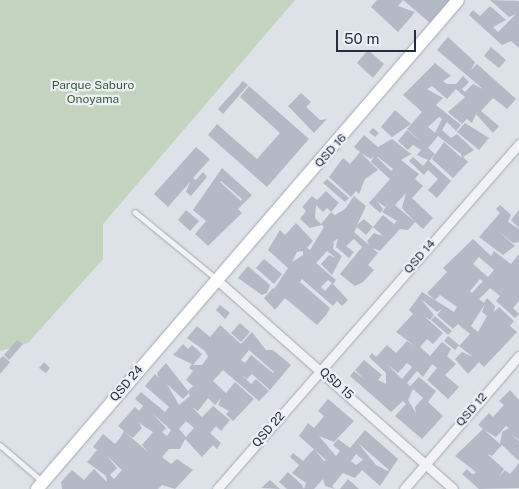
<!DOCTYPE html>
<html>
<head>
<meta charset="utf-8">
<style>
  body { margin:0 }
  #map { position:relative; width:519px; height:489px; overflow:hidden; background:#dde1e8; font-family:"Public Sans",sans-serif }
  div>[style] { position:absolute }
  .green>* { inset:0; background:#c2d3be }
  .building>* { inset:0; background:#b4bac5 }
  .roads { filter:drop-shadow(0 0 1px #a2a7b2) drop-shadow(0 0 1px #a2a7b2) }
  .lane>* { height:4.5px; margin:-2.25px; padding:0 2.25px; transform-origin:2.25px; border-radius:2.25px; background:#f0f2f6 }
  .street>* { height:9px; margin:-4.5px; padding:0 4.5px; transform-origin:4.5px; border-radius:4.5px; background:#f0f2f6 }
  .secondary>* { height:12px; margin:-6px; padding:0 6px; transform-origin:6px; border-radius:6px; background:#fff }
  span { translate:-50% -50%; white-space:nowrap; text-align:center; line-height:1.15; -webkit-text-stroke:4.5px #edf0f6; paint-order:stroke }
  .park-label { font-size:12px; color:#375c32 }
  .street-label { font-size:12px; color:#262d40 }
  .scale { position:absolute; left:336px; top:30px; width:80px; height:22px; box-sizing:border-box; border:2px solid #262d40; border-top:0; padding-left:6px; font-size:15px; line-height:18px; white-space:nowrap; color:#262d40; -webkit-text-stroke:4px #edf0f6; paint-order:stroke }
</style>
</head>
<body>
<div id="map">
  <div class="green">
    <i style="clip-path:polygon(0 0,295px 0,103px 224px,103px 259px,28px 343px,0 351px)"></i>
  </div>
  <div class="building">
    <i style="clip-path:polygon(377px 0,403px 0,398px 6px,415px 12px,398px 32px,371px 7px)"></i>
    <i style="clip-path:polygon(403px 0,450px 0,430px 23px)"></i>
    <i style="clip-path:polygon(490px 0,519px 1px,519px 48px,511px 41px,502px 45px,469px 15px,473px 10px,480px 16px,490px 6px,506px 20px,493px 27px,498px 32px,516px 14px,509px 17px)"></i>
    <i style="clip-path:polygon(evenodd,448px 37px,475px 62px,471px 70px,477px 64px,516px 99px,507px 109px,493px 98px,481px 111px,499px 126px,493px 133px,476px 114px,472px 123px,467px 119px,462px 124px,448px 112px,465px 97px,456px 89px,447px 99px,432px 86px,427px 89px,443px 98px,436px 105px,461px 125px,456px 131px,447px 122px,442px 130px,451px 138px,457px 134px,474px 150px,463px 157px,468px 162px,453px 178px,432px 159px,444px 142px,462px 158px,461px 154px,438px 136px,428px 148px,435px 154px,429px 161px,451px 181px,437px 198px,428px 190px,438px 179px,428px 170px,424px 175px,409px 161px,413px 157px,423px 166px,428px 160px,417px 155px,421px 150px,413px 145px,408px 150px,398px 141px,407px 130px,422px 142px,407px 129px,422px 112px,403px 95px,435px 63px,451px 76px,443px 81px,447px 84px,456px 84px,463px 76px,469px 82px,462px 89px,465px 92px,473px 84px,483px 89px,437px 50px,448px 37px,439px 117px,442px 119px,435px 133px,428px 127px,439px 117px)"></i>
    <i style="clip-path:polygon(491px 47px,506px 60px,499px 68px,484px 56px)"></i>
    <i style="clip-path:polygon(368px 50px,384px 64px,373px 78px,357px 63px)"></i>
    <i style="clip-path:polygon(243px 81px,248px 85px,223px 114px,218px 109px)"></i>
    <i style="clip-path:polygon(249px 86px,309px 139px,267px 187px,208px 135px,217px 124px,257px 159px,280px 133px,240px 97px)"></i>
    <i style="clip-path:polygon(301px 93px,311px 102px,306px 107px,320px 120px,327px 119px,314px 133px,288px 106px)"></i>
    <i style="clip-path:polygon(395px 110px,411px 124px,392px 137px,381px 127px)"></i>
    <i style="clip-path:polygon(465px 123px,489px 138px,479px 150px,457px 132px)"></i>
    <i style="clip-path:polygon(373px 128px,379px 133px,375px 137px,369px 132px)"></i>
    <i style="clip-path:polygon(evenodd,364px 135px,378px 147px,392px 139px,411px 154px,401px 160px,419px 174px,415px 179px,423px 186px,412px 198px,433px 218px,423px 229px,415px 222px,402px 208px,406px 193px,395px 205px,415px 222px,408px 230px,400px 229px,380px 251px,373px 248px,378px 253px,368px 265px,374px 270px,363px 282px,355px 286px,340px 274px,362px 247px,354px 239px,346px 246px,354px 252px,349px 258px,336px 247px,338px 238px,325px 249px,334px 242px,333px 249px,342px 256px,332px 275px,321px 264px,329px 255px,336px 258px,327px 251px,316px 263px,336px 280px,333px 284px,348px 300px,342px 306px,337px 301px,333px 306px,302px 279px,300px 282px,330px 308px,327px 314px,317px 325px,285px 298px,275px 310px,264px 298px,273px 288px,283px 296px,274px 289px,288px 268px,268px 250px,280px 230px,285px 235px,296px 223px,313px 241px,307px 248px,310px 250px,324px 227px,321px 224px,331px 212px,335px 215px,345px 209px,354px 196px,366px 206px,357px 225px,364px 219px,373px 227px,366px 235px,357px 227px,354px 232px,369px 245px,367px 241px,374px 233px,383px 236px,373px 227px,383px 215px,394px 224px,397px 221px,382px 212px,390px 201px,385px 207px,377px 201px,383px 209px,380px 213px,369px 203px,390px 179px,371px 162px,374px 156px,371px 159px,361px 153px,378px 170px,365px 179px,359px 194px,356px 191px,351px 197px,329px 177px,343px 158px,350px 164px,360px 152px,354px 147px,364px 135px,377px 157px,378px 157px,393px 169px,391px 171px,377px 157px,364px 135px,303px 251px,303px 255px,292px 262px,297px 252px,303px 251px,364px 135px,328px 280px,332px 283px,325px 291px,321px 287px,328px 280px)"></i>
    <i style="clip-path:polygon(196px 147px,210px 159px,193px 178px,196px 180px,203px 172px,207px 177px,191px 196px,186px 192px,190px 182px,168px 207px,154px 194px)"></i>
    <i style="clip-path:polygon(evenodd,222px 168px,252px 195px,238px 209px,242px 213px,208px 246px,195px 234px,206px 221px,193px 210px,222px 168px,221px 181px,242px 199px,241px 201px,220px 182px,221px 181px)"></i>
    <i style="clip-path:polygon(327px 179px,349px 198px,345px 202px,323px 183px)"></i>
    <i style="clip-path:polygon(326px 191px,339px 203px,331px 212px,327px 208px,323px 212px,316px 205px,315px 218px,322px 225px,310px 228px,300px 219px,306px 211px,302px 207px,312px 196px,317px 200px)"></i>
    <i style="clip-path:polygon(500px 205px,511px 215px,508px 222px,519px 229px,519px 242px,513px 243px,497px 230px,515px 246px,503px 255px,479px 237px,500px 213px,496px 209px)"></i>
    <i style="clip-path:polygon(186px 210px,199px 221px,190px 231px,178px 220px)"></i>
    <i style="clip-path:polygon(519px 210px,519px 228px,511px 220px)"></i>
    <i style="clip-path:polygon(evenodd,473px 239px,491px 256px,494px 251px,511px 264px,519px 254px,519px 301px,513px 308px,519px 314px,515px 318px,496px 301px,500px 296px,490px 288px,479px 299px,484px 303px,487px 298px,495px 306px,494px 312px,499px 307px,514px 321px,510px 326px,517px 332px,484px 367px,479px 362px,468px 374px,455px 359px,462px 352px,473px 357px,459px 346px,470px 334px,458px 324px,453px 329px,437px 315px,442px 309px,437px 312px,421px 299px,434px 315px,430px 320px,424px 316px,443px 333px,433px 344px,427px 339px,420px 347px,430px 356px,442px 342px,451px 349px,447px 356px,456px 364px,445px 375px,459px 387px,448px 399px,427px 380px,437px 368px,432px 364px,423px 377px,417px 371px,407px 383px,410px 386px,419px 377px,431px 387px,436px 391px,428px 402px,443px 416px,422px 439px,395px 416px,406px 404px,403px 401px,391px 412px,350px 376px,354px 371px,365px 380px,355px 370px,364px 360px,382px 375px,378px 380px,386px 384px,386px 373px,369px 357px,372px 353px,376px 357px,387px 345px,396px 353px,407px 341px,415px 346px,396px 332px,413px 314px,409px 310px,422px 292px,454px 312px,457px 307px,440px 295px,435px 300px,427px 293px,447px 272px,443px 268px,473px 239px,479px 257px,494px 270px,488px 277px,473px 264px,479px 257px,473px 239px,480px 279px,483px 281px,472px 293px,470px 291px,480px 279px,473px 239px,485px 304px,482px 312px,487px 316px,478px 332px,471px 326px,485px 304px,473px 239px,386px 363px,398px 373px,407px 363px,412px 367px,402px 379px,386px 363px,473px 239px,413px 389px,423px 398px,415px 407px,416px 413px,408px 400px,413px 389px)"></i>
    <i style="clip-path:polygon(264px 259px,282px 274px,274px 284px,256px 268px)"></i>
    <i style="clip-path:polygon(248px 266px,270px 285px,267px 293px,262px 295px,238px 278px)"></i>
    <i style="clip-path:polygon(220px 305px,230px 313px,225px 319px,216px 310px)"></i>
    <i style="clip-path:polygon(435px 316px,452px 331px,448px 335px,431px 320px)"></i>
    <i style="clip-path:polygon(240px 323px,250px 332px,241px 342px,231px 333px)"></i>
    <i style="clip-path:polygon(evenodd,220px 325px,241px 344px,252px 332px,266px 350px,273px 350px,291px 365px,270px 390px,252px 374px,247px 379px,242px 375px,251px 384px,256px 379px,269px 391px,259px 401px,223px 370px,213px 381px,226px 393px,235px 382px,254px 399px,233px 421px,226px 414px,229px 411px,218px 405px,221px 398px,215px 405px,208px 398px,198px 411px,192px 407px,202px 417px,213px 406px,230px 420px,221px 431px,216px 426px,210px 433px,221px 443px,217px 449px,213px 445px,202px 457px,185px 439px,180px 449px,169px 449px,162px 457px,171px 464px,177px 459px,193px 470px,175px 489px,162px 485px,158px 489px,62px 489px,61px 482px,72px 470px,84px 480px,94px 469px,107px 482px,106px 476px,87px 462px,97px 450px,93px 447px,103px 434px,115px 444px,120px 438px,124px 431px,118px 426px,135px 407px,139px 411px,143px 406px,135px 399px,141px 392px,165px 412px,169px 407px,145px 386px,155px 374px,159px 378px,157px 373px,166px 363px,188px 391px,193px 386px,186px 380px,193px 371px,189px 368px,192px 364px,173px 355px,183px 344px,188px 349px,192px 345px,202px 354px,193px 365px,202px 365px,208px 357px,205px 351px,187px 338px,197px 326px,210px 337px,220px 325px,249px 350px,274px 372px,273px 373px,251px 355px,245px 363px,241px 360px,249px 350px,220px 325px,167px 384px,183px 399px,189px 393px,190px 396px,179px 405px,167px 384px,220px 325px,152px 413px,171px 430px,167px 436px,162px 432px,166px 428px,152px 413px,220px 325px,186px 421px,194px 428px,186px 437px,179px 429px,186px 421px,220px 325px,139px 423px,153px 432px,142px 445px,148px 452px,125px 432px,133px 438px,142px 428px,139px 423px,220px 325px,107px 456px,122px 470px,114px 479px,110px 475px,117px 468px,107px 456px)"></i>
    <i style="clip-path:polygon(448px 336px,459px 345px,455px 350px,444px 341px)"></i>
    <i style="clip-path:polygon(17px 340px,23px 344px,9px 360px,4px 355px)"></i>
    <i style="clip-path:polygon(3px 356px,10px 362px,0 374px,0 359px)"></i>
    <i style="clip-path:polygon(44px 362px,50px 368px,46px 373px,39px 368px)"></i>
    <i style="clip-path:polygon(evenodd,510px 390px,519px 400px,519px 440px,510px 434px,519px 441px,519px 461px,502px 445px,492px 456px,487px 454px,504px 469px,499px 477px,505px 470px,510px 474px,519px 463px,519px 488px,479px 489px,462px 474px,467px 469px,472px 474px,474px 474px,476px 472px,455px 456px,483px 429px,478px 425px,489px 413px,493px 417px,504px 405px,499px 401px,510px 390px,506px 426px,509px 428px,502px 432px,500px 444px,484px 430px,496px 437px,506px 426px)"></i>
    <i style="clip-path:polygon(evenodd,328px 399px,354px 421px,334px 442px,319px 436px,336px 456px,340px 451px,333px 445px,338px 439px,350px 448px,365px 430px,398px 459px,380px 486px,362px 470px,355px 478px,343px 473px,332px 486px,335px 489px,325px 486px,323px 479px,314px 489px,304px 489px,306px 483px,292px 473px,299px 465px,290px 457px,293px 453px,303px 461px,314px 449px,324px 461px,326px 460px,299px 436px,308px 423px,314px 428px,324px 416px,318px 411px,328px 399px,358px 443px,389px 470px,388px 471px,376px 465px,358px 443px,328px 399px,356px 454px,363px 460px,356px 465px,351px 461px,356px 454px)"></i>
    <i style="clip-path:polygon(288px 472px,302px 485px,304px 489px,287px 489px,279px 482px)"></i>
    <i style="clip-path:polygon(348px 479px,349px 480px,359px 489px,340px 489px)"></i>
    <i style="clip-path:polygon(270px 480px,280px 489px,261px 488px)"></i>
  </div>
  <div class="roads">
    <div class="lane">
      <i style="left:135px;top:212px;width:106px;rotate:39.3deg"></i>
      <i style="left:0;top:445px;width:55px;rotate:40.6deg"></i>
    </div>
    <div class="street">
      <i style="left:217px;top:280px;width:315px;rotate:41.5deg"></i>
      <i style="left:217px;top:489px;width:459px;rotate:-48.8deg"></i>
      <i style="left:404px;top:489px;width:176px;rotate:-49.2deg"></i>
    </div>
    <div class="secondary">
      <i style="left:37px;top:489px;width:645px;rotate:-49.27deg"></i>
    </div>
  </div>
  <div class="park-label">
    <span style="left:93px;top:93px">Parque Saburo<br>Onoyama</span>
  </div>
  <div class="street-label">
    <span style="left:331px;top:151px;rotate:-48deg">QSD 16</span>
    <span style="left:420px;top:257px;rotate:-49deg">QSD 14</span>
    <span style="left:127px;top:384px;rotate:-49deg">QSD 24</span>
    <span style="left:336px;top:384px;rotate:42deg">QSD 15</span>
    <span style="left:472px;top:410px;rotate:-49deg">QSD 12</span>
    <span style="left:269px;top:430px;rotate:-49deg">QSD 22</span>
  </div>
  <div class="scale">50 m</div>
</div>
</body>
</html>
